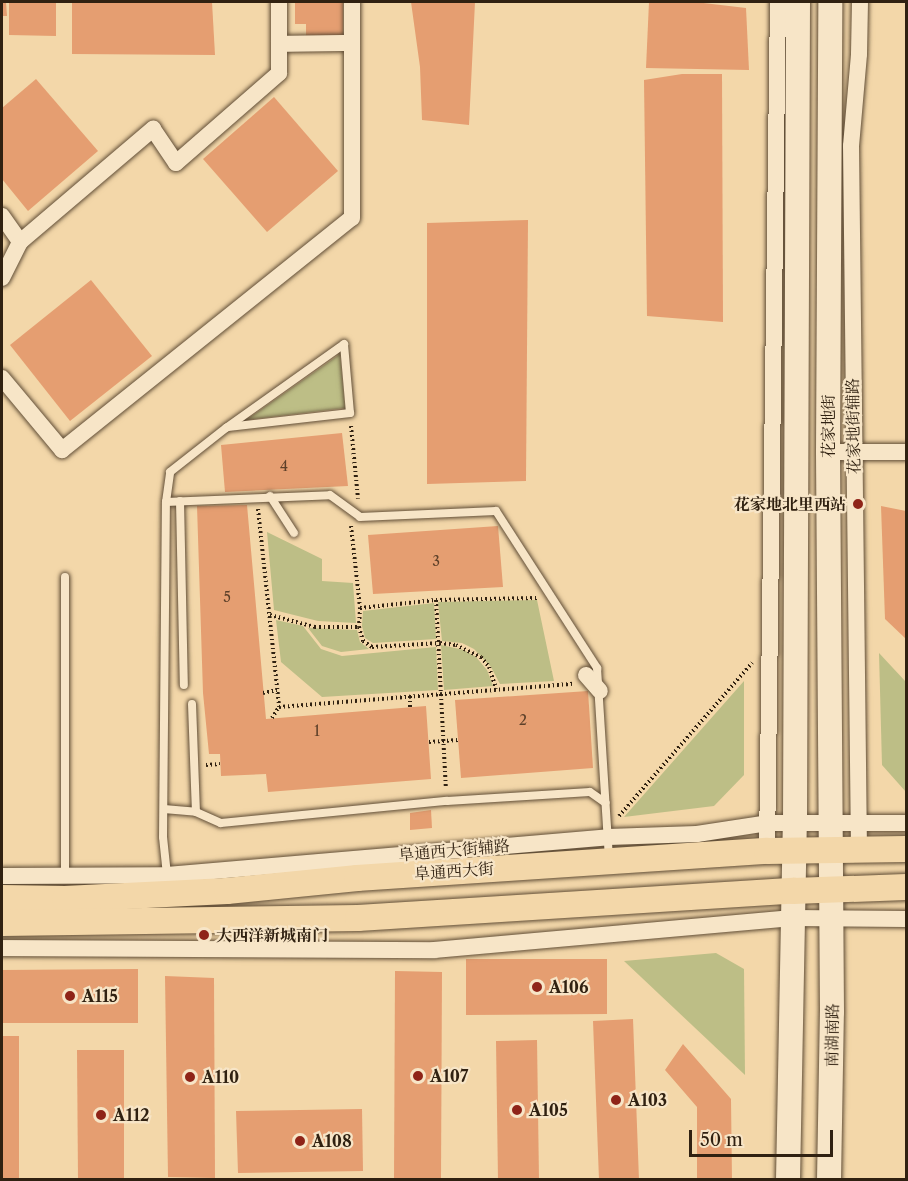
<!DOCTYPE html>
<html>
<head>
<meta charset="utf-8">
<style>
  body { margin:0 }
  #map { position:relative; width:908px; height:1181px; overflow:hidden; background:#f3d7a9; font-family:"Libre Caslon Text","Noto Serif SC",serif }
  div>[style] { position:absolute }
  .green>* { inset:0; background:#bdbe86 }
  .building>* { inset:0; background:#e59e71 }
  .path>* { height:4px; margin-top:-2px; transform-origin:0; background:repeating-linear-gradient(90deg,#302111 0 1.5px,transparent 0 4.5px) }
  .roads { filter:drop-shadow(0 0 2px #614e37) drop-shadow(0 0 2px #614e37) }
  .lane>* { height:8px; margin:-4px; padding:0 4px; transform-origin:4px; border-radius:4px; background:#f7e5c7 }
  .street>* { height:16px; margin:-8px; padding:0 8px; transform-origin:8px; border-radius:8px; background:#f7e5c7 }
  .secondary>* { height:24px; margin:-12px; padding:0 12px; transform-origin:12px; border-radius:12px; background:#f7e5c7 }
  .primary>* { height:26px; margin:-13px; padding:0 13px; transform-origin:13px; border-radius:13px; background:#f3d7a9 }
  .dots>* { width:16px; height:16px; translate:-50% -50%; box-sizing:border-box; border:3px solid #f7e5c7; border-radius:50% }
  span { translate:-50% -50%; white-space:nowrap; text-align:center; line-height:1.15; -webkit-text-stroke:4.5px #f7e5c7; paint-order:stroke }
  .number-label { font-size:14px; color:#5d4029 }
  .number-label span { -webkit-text-stroke-width:0 }
  .street-label { font-size:16px; color:#302111 }
  .poi-label { font-size:16px; color:#302111; font-weight:700 }
  .right { translate:-100% -50%; text-align:right }
  .left { translate:0 -50%; text-align:left }
  .frame { position:absolute; inset:0; border:3px solid #302111; pointer-events:none }
  .scale { position:absolute; left:689px; top:1130px; width:144px; height:27px; box-sizing:border-box; border:3px solid #302111; border-top:0; padding-left:8px; font-size:18px; line-height:21px; white-space:nowrap; color:#302111; -webkit-text-stroke:4px #f7e5c7; paint-order:stroke }
</style>
</head>
<body>
<div id="map">
  <div class="green">
    <i style="clip-path:polygon(340px 354px,345px 408px,246px 420px)"></i>
    <i style="clip-path:polygon(267px 532px,322px 559px,322px 581px,353px 583px,356px 623px,318px 621px,274px 610px)"></i>
    <i style="clip-path:polygon(537px 600px,554px 681px,500px 684px,491px 667px,474px 649px,462px 643px,442px 641px,438px 602px)"></i>
    <i style="clip-path:polygon(434px 603px,436px 639px,373px 643px,365px 638px,362px 626px,363px 611px)"></i>
    <i style="clip-path:polygon(276px 620px,303px 626px,321px 649px,342px 656px,436px 647px,438px 690px,322px 697px,281px 662px)"></i>
    <i style="clip-path:polygon(308px 628px,357px 630px,360px 642px,369px 649px,341px 652px,322px 646px)"></i>
    <i style="clip-path:polygon(441px 645px,464px 650px,476px 657px,487px 670px,493px 686px,444px 690px)"></i>
    <i style="clip-path:polygon(879px 653px,906px 682px,906px 792px,882px 765px)"></i>
    <i style="clip-path:polygon(744px 681px,744px 775px,714px 806px,624px 817px)"></i>
    <i style="clip-path:polygon(716px 953px,744px 969px,745px 1075px,624px 961px)"></i>
  </div>
  <div class="building">
    <i style="clip-path:polygon(2px 2px,6px 2px,7px 16px,2px 16px)"></i>
    <i style="clip-path:polygon(9px 2px,56px 2px,56px 36px,9px 35px)"></i>
    <i style="clip-path:polygon(72px 2px,212px 2px,215px 55px,72px 54px)"></i>
    <i style="clip-path:polygon(295px 2px,343px 2px,343px 37px,306px 37px,306px 24px,295px 24px)"></i>
    <i style="clip-path:polygon(411px 2px,475px 2px,469px 125px,422px 120px,420px 67px)"></i>
    <i style="clip-path:polygon(649px 2px,695px 2px,746px 8px,749px 70px,646px 68px)"></i>
    <i style="clip-path:polygon(682px 74px,722px 74px,723px 322px,647px 316px,644px 80px)"></i>
    <i style="clip-path:polygon(36px 79px,98px 151px,28px 211px,2px 179px,2px 108px)"></i>
    <i style="clip-path:polygon(274px 97px,338px 171px,267px 232px,203px 159px)"></i>
    <i style="clip-path:polygon(528px 220px,526px 481px,427px 484px,427px 223px)"></i>
    <i style="clip-path:polygon(91px 280px,152px 356px,70px 421px,10px 345px)"></i>
    <i style="clip-path:polygon(342px 433px,348px 486px,225px 492px,221px 445px)"></i>
    <i style="clip-path:polygon(247px 505px,266px 719px,426px 706px,431px 779px,268px 792px,266px 774px,221px 776px,220px 754px,209px 754px,203px 693px,197px 506px)"></i>
    <i style="clip-path:polygon(881px 506px,906px 511px,906px 639px,885px 619px)"></i>
    <i style="clip-path:polygon(498px 526px,503px 587px,373px 594px,368px 535px)"></i>
    <i style="clip-path:polygon(588px 691px,593px 768px,461px 778px,455px 700px)"></i>
    <i style="clip-path:polygon(431px 810px,432px 828px,410px 830px,410px 813px)"></i>
    <i style="clip-path:polygon(466px 959px,607px 959px,607px 1014px,466px 1015px)"></i>
    <i style="clip-path:polygon(138px 969px,138px 1023px,2px 1023px,2px 970px)"></i>
    <i style="clip-path:polygon(395px 971px,442px 972px,441px 1180px,394px 1180px)"></i>
    <i style="clip-path:polygon(165px 976px,214px 978px,215px 1178px,168px 1177px)"></i>
    <i style="clip-path:polygon(633px 1019px,639px 1180px,599px 1180px,593px 1021px)"></i>
    <i style="clip-path:polygon(2px 1036px,19px 1036px,19px 1180px,2px 1180px)"></i>
    <i style="clip-path:polygon(537px 1040px,539px 1180px,498px 1180px,496px 1041px)"></i>
    <i style="clip-path:polygon(683px 1044px,731px 1099px,732px 1180px,697px 1180px,697px 1107px,665px 1070px)"></i>
    <i style="clip-path:polygon(77px 1050px,124px 1050px,124px 1180px,78px 1180px)"></i>
    <i style="clip-path:polygon(362px 1109px,363px 1171px,238px 1173px,236px 1111px)"></i>
  </div>
  <div class="path">
    <i style="left:351px;top:426px;width:73px;rotate:84.5deg"></i>
    <i style="left:258px;top:509px;width:199px;rotate:83.9deg"></i>
    <i style="left:279px;top:707px;width:295px;rotate:-4.5deg"></i>
    <i style="left:351px;top:526px;width:82px;rotate:83.7deg"></i>
    <i style="left:360px;top:608px;width:76px;rotate:-6deg"></i>
    <i style="left:436px;top:600px;width:101px;rotate:-1.1deg"></i>
    <i style="left:436px;top:600px;width:188px;rotate:87deg"></i>
    <i style="left:360px;top:608px;width:19px;rotate:93deg"></i>
    <i style="left:359px;top:627px;width:15px;rotate:74deg"></i>
    <i style="left:363px;top:641px;width:11px;rotate:34deg"></i>
    <i style="left:372px;top:647px;width:68px;rotate:-3.4deg"></i>
    <i style="left:440px;top:643px;width:16px;rotate:7deg"></i>
    <i style="left:456px;top:645px;width:28px;rotate:26deg"></i>
    <i style="left:481px;top:657px;width:13px;rotate:51deg"></i>
    <i style="left:489px;top:667px;width:23px;rotate:72deg"></i>
    <i style="left:270px;top:615px;width:47px;rotate:14.9deg"></i>
    <i style="left:315px;top:627px;width:44px"></i>
    <i style="left:263px;top:693px;width:14px;rotate:-12deg"></i>
    <i style="left:410px;top:696px;width:12px;rotate:90deg"></i>
    <i style="left:272px;top:718px;width:13px;rotate:-58deg"></i>
    <i style="left:429px;top:742px;width:29px;rotate:-4deg"></i>
    <i style="left:206px;top:765px;width:14px;rotate:-4deg"></i>
    <i style="left:619px;top:816px;width:203px;rotate:-49deg"></i>
  </div>
  <div class="roads">
    <div class="lane">
      <i style="left:228px;top:427px;width:123px;rotate:-6.5deg"></i>
      <i style="left:350px;top:413px;width:69px;rotate:-95deg"></i>
      <i style="left:270px;top:496px;width:44px;rotate:57deg"></i>
      <i style="left:180px;top:501px;width:184px;rotate:88.8deg"></i>
      <i style="left:166px;top:502px;width:164px;rotate:-2.4deg"></i>
      <i style="left:330px;top:495px;width:37px;rotate:36deg"></i>
      <i style="left:360px;top:517px;width:136px;rotate:-2.5deg"></i>
      <i style="left:496px;top:511px;width:187px;rotate:57.2deg"></i>
      <i style="left:597px;top:668px;width:192px;rotate:86.4deg"></i>
      <i style="left:65px;top:577px;width:300px;rotate:90deg"></i>
      <i style="left:192px;top:704px;width:108px;rotate:87.9deg"></i>
      <i style="left:164px;top:809px;width:32px;rotate:5deg"></i>
      <i style="left:196px;top:812px;width:27px;rotate:24deg"></i>
      <i style="left:221px;top:823px;width:227px;rotate:-5.6deg"></i>
      <i style="left:447px;top:801px;width:143px;rotate:-3.6deg"></i>
      <i style="left:590px;top:792px;width:19px;rotate:35deg"></i>
      <i style="left:167px;top:875px;width:38px;rotate:-96deg"></i>
      <i style="left:163px;top:837px;width:335px;rotate:-89.5deg"></i>
      <i style="left:166px;top:502px;width:30px;rotate:-82deg"></i>
      <i style="left:170px;top:472px;width:71px;rotate:-38.2deg"></i>
      <i style="left:226px;top:428px;width:145px;rotate:-35.4deg"></i>
    </div>
    <div class="street">
      <i style="left:279px;top:44px;width:73px;rotate:-0.8deg"></i>
      <i style="left:2px;top:216px;width:32px;rotate:55deg"></i>
      <i style="left:2px;top:278px;width:40px;rotate:-63.4deg"></i>
      <i style="left:20px;top:242px;width:175px;rotate:-40.4deg"></i>
      <i style="left:153px;top:129px;width:41px;rotate:55.9deg"></i>
      <i style="left:176px;top:163px;width:137px;rotate:-41.1deg"></i>
      <i style="left:279px;top:73px;width:71px;rotate:-90deg"></i>
      <i style="left:2px;top:378px;width:94px;rotate:50.2deg"></i>
      <i style="left:62px;top:450px;width:371px;rotate:-38.7deg"></i>
      <i style="left:352px;top:218px;width:216px;rotate:-90deg"></i>
      <i style="left:828px;top:452px;width:78px"></i>
      <i style="left:586px;top:675px;width:21px;rotate:49deg"></i>
      <i style="left:859px;top:850px;width:704px;rotate:-90.65deg"></i>
      <i style="left:851px;top:146px;width:92px;rotate:-85deg"></i>
      <i style="left:859px;top:54px;width:52px;rotate:-88.9deg"></i>
      <i style="left:767px;top:851px;width:849px;rotate:-89.26deg"></i>
      <i style="left:2px;top:876px;width:165px;rotate:-0.3deg"></i>
      <i style="left:167px;top:875px;width:443px;rotate:-4.9deg"></i>
      <i style="left:608px;top:837px;width:89px;rotate:-1.9deg"></i>
      <i style="left:697px;top:834px;width:73px;rotate:-8.7deg"></i>
      <i style="left:769px;top:823px;width:137px"></i>
      <i style="left:2px;top:948px;width:432px;rotate:0.3deg"></i>
      <i style="left:434px;top:950px;width:360px;rotate:-5.1deg"></i>
      <i style="left:793px;top:918px;width:113px;rotate:0.5deg"></i>
    </div>
    <div class="secondary">
      <i style="left:788px;top:1180px;width:358px;rotate:-88.9deg"></i>
      <i style="left:795px;top:822px;width:820px;rotate:-89.79deg"></i>
      <i style="left:829px;top:1180px;width:168px;rotate:-89deg"></i>
      <i style="left:832px;top:1012px;width:560px;rotate:-90.41deg"></i>
      <i style="left:828px;top:452px;width:450px;rotate:-89.7deg"></i>
    </div>
    <div class="primary">
      <i style="left:2px;top:898px;width:63px;rotate:0.9deg"></i>
      <i style="left:65px;top:899px;width:162px;rotate:-2.8deg"></i>
      <i style="left:227px;top:891px;width:131px;rotate:-5.7deg"></i>
      <i style="left:357px;top:878px;width:411px;rotate:-3.8deg"></i>
      <i style="left:767px;top:851px;width:139px;rotate:-0.8deg"></i>
      <i style="left:2px;top:923px;width:356px;rotate:-0.8deg"></i>
      <i style="left:358px;top:918px;width:436px;rotate:-3.6deg"></i>
      <i style="left:793px;top:891px;width:113px;rotate:-2deg"></i>
    </div>
  </div>
  <div class="dots">
    <i style="left:858px;top:504px;background:#8f2418"></i>
    <i style="left:204px;top:935px;background:#8f2418"></i>
    <i style="left:537px;top:987px;background:#8f2418"></i>
    <i style="left:70px;top:996px;background:#8f2418"></i>
    <i style="left:418px;top:1076px;background:#8f2418"></i>
    <i style="left:190px;top:1077px;background:#8f2418"></i>
    <i style="left:616px;top:1100px;background:#8f2418"></i>
    <i style="left:517px;top:1110px;background:#8f2418"></i>
    <i style="left:101px;top:1115px;background:#8f2418"></i>
    <i style="left:300px;top:1141px;background:#8f2418"></i>
  </div>
  <div class="number-label">
    <span style="left:284px;top:466px">4</span>
    <span style="left:436px;top:561px">3</span>
    <span style="left:227px;top:597px">5</span>
    <span style="left:523px;top:720px">2</span>
    <span style="left:317px;top:731px">1</span>
  </div>
  <div class="street-label">
    <span style="left:828px;top:426px;rotate:-90deg">花家地街</span>
    <span style="left:853px;top:426px;rotate:-91deg">花家地街辅路</span>
    <span style="left:454px;top:850px;rotate:-5deg">阜通西大街辅路</span>
    <span style="left:454px;top:871px;rotate:-4deg">阜通西大街</span>
    <span style="left:832px;top:1035px;rotate:-89deg">南湖南路</span>
  </div>
  <div class="poi-label">
    <span class="right" style="left:846px;top:504px">花家地北里西站</span>
    <span class="left" style="left:216px;top:935px">大西洋新城南门</span>
    <span class="left" style="left:549px;top:987px">A106</span>
    <span class="left" style="left:82px;top:996px">A115</span>
    <span class="left" style="left:430px;top:1076px">A107</span>
    <span class="left" style="left:202px;top:1077px">A110</span>
    <span class="left" style="left:628px;top:1100px">A103</span>
    <span class="left" style="left:529px;top:1110px">A105</span>
    <span class="left" style="left:113px;top:1115px">A112</span>
    <span class="left" style="left:312px;top:1141px">A108</span>
  </div>
  <div class="frame"></div>
  <div class="scale">50 m</div>
</div>
</body>
</html>
